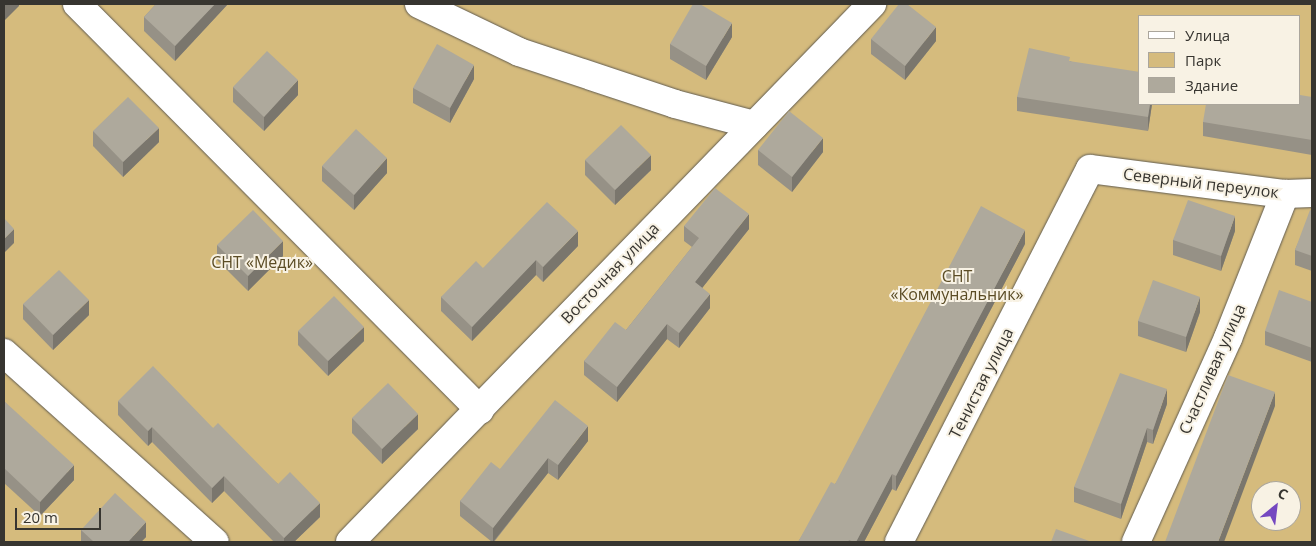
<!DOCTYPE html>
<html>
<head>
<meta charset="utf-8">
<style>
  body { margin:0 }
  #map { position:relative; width:1316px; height:546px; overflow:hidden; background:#ebe5d7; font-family:"Open Sans",sans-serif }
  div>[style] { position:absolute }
  .green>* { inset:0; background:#d5bb7d }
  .roads { filter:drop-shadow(0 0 1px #605b50) drop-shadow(0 0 1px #605b50) }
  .minor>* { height:28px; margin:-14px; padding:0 14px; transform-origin:14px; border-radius:14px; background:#fff }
  .wall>* { inset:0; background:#969186 }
  .shaded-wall>* { inset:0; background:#7a766d }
  .building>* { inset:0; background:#aea99c }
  span { translate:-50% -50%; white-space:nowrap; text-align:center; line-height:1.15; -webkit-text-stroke:4px #f8f2e4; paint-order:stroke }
  .street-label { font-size:16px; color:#373530 }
  .park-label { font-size:16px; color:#5b4c25 }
  .frame { position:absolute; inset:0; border:5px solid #373530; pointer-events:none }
  .legend { position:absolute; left:1138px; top:15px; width:162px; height:90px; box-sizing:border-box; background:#f8f2e4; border:1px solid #aba69c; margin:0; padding:6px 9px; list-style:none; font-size:15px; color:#373530 }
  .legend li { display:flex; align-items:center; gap:10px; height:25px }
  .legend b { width:25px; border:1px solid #aba69c }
  .north { position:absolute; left:1251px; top:481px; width:50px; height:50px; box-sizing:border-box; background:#f8f2e4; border:1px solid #aba69c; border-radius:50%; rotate:29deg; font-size:14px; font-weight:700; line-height:20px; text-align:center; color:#373530 }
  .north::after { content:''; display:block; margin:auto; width:18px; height:22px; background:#7548c0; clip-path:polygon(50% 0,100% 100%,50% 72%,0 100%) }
  .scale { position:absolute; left:15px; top:508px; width:86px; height:22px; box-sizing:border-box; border:2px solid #373530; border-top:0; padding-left:6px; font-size:15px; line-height:18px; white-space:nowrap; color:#373530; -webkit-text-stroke:4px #f8f2e4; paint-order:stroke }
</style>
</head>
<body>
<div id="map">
  <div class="green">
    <i style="clip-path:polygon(evenodd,4px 4px,1312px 4px,1312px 542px,4px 542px,4px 4px,1140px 16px,1300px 16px,1300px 104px,1140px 104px,1140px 16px,4px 4px,1261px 491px,1291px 491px,1291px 521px,1261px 521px,1261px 491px)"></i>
  </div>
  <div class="roads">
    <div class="minor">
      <i style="left:77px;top:4px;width:572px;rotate:45.21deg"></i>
      <i style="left:419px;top:4px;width:111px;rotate:25.6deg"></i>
      <i style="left:519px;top:52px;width:164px;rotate:18.4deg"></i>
      <i style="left:675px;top:104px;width:82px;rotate:14.9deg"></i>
      <i style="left:4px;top:353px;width:283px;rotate:41.9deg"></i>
      <i style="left:350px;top:542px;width:750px;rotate:-45.86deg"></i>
      <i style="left:899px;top:542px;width:419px;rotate:-62.9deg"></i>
      <i style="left:1090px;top:169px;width:197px;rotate:7.3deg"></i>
      <i style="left:1285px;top:194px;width:27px;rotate:-2deg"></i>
      <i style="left:1136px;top:542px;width:224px;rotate:-65.7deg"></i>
      <i style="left:1228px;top:338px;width:155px;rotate:-68.4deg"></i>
    </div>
  </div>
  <div class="wall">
    <i style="clip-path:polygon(156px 4px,228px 4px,175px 61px,144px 31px,144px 17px)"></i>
    <i style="clip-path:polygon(732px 37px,706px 80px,670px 59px,670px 44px)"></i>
    <i style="clip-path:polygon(871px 39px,936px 41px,905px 80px,871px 54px)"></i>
    <i style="clip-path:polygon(1070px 61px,1152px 104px,1148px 131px,1017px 111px,1017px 97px)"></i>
    <i style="clip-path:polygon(474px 79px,450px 123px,413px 103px,413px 88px)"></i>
    <i style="clip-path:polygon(233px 87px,298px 95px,264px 131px,233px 102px)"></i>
    <i style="clip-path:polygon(1312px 97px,1312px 155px,1203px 136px,1203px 122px)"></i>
    <i style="clip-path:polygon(93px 131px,159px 142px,123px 177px,93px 146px)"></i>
    <i style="clip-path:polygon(758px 150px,823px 152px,792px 192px,758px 165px)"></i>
    <i style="clip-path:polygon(585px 160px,651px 170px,615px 205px,585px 175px)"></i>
    <i style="clip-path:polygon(322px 166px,387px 173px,354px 210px,322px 181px)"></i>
    <i style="clip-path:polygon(1312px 211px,1312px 271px,1295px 265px,1295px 250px)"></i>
    <i style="clip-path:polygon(684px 226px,749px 229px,702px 288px,710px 308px,679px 348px,667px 339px,617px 402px,584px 375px,584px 361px,626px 330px,692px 247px,684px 241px)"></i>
    <i style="clip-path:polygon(1235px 231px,1221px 271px,1173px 255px,1173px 240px)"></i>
    <i style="clip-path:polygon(1025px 244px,896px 491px,892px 489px,864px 542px,798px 542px,835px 484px)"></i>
    <i style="clip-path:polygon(217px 245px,283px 256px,248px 291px,217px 260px)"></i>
    <i style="clip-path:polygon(578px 246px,543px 282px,536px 275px,472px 341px,441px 311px,441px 297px,483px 268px)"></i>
    <i style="clip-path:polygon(1312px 302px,1312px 362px,1265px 345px,1265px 331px)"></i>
    <i style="clip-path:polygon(23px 304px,89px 315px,53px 350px,23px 319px)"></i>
    <i style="clip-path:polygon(1200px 312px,1186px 352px,1138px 336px,1138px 321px)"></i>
    <i style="clip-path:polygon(298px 331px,364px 341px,328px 376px,298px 345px)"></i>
    <i style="clip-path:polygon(4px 401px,74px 480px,40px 516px,4px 483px)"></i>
    <i style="clip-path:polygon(118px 401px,213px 428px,278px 484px,320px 517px,294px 542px,274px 542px,224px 491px,212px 503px,152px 442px,148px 446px,118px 415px)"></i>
    <i style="clip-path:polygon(1167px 404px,1153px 444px,1147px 442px,1121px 519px,1074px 502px,1074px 487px)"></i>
    <i style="clip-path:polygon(352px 418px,418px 429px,382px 464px,352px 433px)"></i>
    <i style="clip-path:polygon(588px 441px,558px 480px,548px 473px,494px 542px,492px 542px,460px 516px,460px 501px,500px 469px)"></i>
    <i style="clip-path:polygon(81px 530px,146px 537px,141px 542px,81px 542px)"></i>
  </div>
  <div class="shaded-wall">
    <i style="clip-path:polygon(6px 4px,19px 4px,19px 6px,4px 21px,4px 6px)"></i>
    <i style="clip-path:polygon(215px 4px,228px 4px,175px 61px,175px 46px)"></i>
    <i style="clip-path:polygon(732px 23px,732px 37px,706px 80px,706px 66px)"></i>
    <i style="clip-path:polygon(936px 27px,936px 41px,905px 80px,905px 66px)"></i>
    <i style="clip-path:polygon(474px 65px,474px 79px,450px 123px,450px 108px)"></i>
    <i style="clip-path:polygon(298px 80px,298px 95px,264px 131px,264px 117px)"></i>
    <i style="clip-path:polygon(1150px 104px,1152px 104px,1148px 131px,1148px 117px)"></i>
    <i style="clip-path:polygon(159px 128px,159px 142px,123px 177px,123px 162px)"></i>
    <i style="clip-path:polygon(823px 138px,823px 152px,792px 192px,792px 177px)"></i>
    <i style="clip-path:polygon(651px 155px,651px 170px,615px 205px,615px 190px)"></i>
    <i style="clip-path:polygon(387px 158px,387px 173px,354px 210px,354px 195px)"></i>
    <i style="clip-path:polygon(749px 214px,749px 229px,695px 297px,695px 282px)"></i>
    <i style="clip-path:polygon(1235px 216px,1235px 231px,1221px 271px,1221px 256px)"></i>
    <i style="clip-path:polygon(14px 229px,14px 243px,4px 253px,4px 239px)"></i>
    <i style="clip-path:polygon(1025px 230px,1025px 244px,896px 491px,896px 476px)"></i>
    <i style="clip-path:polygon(578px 231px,578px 246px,543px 282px,543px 267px)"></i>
    <i style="clip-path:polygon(283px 241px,283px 256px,248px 291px,248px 276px)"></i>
    <i style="clip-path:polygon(536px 260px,536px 275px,472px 341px,472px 327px)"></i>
    <i style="clip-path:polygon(710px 294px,710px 308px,679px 348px,679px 333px)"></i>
    <i style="clip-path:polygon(1200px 297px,1200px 312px,1186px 352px,1186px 337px)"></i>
    <i style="clip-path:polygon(89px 300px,89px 315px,53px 350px,53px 335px)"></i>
    <i style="clip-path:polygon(667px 324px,667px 339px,617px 402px,617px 387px)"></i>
    <i style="clip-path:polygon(364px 327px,364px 341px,328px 376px,328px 361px)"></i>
    <i style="clip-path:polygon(1167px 389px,1167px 404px,1153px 444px,1153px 430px)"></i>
    <i style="clip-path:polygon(1275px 392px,1275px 406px,1224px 542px,1218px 542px)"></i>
    <i style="clip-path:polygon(418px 414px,418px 429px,382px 464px,382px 449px)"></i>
    <i style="clip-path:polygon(588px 426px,588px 441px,558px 480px,558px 465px)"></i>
    <i style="clip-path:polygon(152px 427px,152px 442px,148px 446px,148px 431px)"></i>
    <i style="clip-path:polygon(1147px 428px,1147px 442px,1121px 519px,1121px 504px)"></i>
    <i style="clip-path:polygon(548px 458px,548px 473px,493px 542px,493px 528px)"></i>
    <i style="clip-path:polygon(74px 465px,74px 480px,40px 516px,40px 502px)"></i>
    <i style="clip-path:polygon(892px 474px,892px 489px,864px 542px,856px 542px)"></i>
    <i style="clip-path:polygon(224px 476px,224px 491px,212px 503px,212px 488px)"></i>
    <i style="clip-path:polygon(320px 503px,320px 517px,294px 542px,284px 542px,284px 538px)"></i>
    <i style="clip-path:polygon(146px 522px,146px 537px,141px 542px,128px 542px)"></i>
  </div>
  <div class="building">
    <i style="clip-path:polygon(156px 4px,215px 4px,175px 46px,144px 17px)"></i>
    <i style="clip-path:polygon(693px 4px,700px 4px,732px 23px,706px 66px,670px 44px)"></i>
    <i style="clip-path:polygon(899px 4px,907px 4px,936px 27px,905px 66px,871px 39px)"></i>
    <i style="clip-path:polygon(437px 44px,474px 65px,450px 108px,413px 88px)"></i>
    <i style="clip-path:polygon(1029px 48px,1070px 57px,1069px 61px,1140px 72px,1140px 104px,1150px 104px,1148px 117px,1017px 97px)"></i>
    <i style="clip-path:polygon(267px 51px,298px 80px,264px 117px,233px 87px)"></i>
    <i style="clip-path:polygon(1300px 95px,1312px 97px,1312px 140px,1203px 122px,1206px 104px,1300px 104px)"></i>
    <i style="clip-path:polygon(128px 97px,159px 128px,123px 162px,93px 131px)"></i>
    <i style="clip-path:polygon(789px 111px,823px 138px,792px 177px,758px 150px)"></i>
    <i style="clip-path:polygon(621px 125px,651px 155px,615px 190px,585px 160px)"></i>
    <i style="clip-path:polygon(356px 129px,387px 158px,354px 195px,322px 166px)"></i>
    <i style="clip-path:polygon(715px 188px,749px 214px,695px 282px,710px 294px,679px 333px,667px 324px,617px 387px,584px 361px,615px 322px,626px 330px,699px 238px,684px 226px)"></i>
    <i style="clip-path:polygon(1188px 200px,1235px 216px,1221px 256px,1173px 240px)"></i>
    <i style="clip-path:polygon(547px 202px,578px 231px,543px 267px,536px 260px,472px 327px,441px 297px,476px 261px,483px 268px)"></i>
    <i style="clip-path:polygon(981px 206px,1025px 230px,896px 476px,892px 474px,856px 542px,854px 542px,849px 540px,848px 542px,798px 542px,831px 482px,835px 484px)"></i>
    <i style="clip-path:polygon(253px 210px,283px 241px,248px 276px,217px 245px)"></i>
    <i style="clip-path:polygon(1310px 210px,1312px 211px,1312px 256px,1295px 250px)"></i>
    <i style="clip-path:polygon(4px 218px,14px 229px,4px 239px)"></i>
    <i style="clip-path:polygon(59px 270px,89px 300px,53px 335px,23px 304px)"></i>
    <i style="clip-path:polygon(1153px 280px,1200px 297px,1186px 337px,1138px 321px)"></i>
    <i style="clip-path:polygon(1279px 290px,1312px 302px,1312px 348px,1265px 331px)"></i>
    <i style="clip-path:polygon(334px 296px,364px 327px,328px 361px,298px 331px)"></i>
    <i style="clip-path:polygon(153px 366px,213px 428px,218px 423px,278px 484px,290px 472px,320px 503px,284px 538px,224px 476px,212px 488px,152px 427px,148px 431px,118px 401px)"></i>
    <i style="clip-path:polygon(1120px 373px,1167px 389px,1153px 430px,1147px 428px,1121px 504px,1074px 487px)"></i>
    <i style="clip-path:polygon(1228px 375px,1275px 392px,1218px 542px,1165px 542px)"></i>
    <i style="clip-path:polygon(388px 383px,418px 414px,382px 449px,352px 418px)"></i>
    <i style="clip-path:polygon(555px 400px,588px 426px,558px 465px,548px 458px,493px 528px,460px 501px,491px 462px,500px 469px)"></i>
    <i style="clip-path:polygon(4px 401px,74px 465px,40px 502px,4px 468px)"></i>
    <i style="clip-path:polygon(115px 493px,146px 522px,128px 542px,94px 542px,81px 530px)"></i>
    <i style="clip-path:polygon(1056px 529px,1092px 542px,1051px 542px)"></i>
  </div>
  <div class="street-label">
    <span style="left:1201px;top:183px;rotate:7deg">Северный переулок</span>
    <span style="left:610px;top:273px;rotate:-46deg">Восточная улица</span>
    <span style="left:1212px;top:369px;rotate:-66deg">Счастливая улица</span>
    <span style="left:981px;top:383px;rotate:-63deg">Тенистая улица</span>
  </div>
  <div class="park-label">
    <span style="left:262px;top:262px">СНТ «Медик»</span>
    <span style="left:957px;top:285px">СНТ<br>«Коммунальник»</span>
  </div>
  <div class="frame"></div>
  <ul class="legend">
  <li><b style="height:6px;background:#fff"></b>Улица</li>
  <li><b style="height:14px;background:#d5bb7d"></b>Парк</li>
  <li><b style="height:14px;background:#aea99c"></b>Здание</li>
  </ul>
  <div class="north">С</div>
  <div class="scale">20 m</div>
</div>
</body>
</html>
